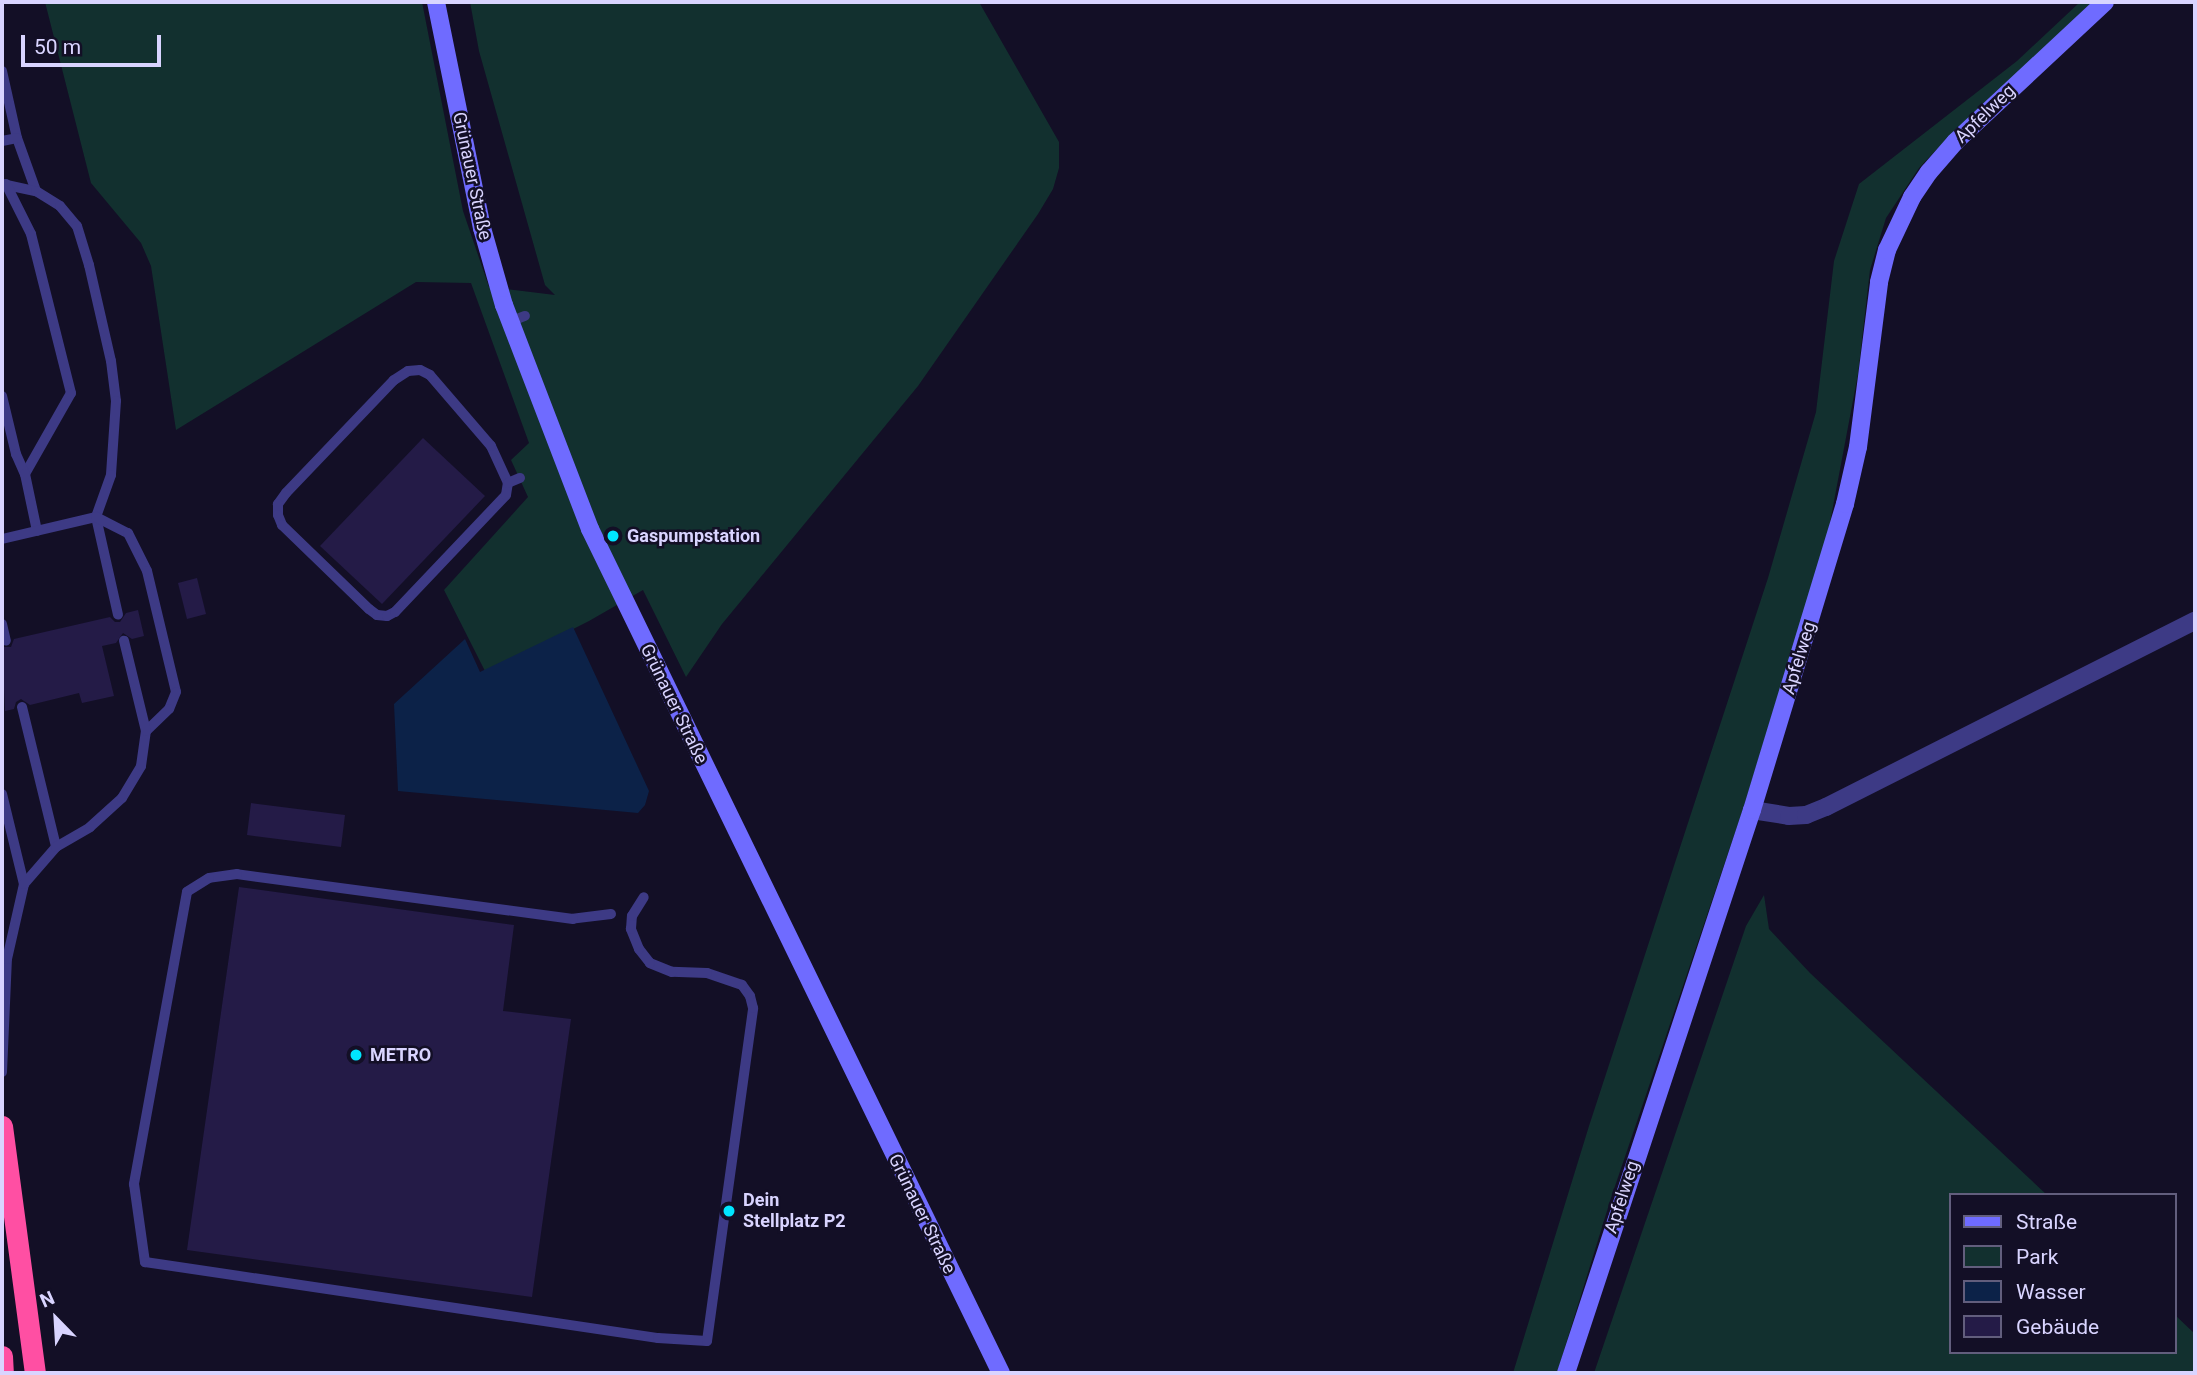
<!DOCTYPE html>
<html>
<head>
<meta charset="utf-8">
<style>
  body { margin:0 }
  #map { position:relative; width:2197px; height:1375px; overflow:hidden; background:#130f26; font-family:Roboto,sans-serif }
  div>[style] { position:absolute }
  .green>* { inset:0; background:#12302f }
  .water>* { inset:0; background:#0c2248 }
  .building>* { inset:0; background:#241b47 }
  .lane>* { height:10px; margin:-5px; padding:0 5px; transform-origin:5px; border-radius:5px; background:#3d3a85 }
  .street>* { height:18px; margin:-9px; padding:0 9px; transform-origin:9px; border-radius:9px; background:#3d3a85 }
  .secondary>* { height:18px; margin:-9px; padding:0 9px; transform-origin:9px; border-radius:9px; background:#6f6bff }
  .highway>* { height:21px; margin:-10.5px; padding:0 10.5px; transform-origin:10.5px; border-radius:10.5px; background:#ff4fa3 }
  .dots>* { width:19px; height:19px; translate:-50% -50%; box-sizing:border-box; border:4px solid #130f26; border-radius:50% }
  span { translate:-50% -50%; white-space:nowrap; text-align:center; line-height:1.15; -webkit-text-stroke:5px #130f26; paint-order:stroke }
  .street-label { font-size:18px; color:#d9d4ff }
  .poi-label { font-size:18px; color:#d9d4ff; font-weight:700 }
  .left { translate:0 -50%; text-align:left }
  .frame { position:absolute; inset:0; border:4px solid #d9d4ff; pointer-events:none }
  .legend { position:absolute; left:1949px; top:1193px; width:228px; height:161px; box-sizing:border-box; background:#130f26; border:2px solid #625e7d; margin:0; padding:9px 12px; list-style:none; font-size:21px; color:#d9d4ff }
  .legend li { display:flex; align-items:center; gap:14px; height:35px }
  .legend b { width:35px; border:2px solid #625e7d }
  .north { position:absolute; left:21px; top:1284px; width:70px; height:70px; -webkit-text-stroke:5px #130f26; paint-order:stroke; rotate:336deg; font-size:19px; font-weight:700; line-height:28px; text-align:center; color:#d9d4ff }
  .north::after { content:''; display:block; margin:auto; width:24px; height:32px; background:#d9d4ff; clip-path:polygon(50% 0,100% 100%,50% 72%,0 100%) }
  .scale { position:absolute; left:21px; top:35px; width:140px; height:32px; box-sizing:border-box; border:4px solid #d9d4ff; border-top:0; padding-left:9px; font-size:21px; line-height:24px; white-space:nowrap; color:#d9d4ff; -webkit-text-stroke:5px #130f26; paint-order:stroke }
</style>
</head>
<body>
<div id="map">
  <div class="green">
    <i style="clip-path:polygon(45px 2px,422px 2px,463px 211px,489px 287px,555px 295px,545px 285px,479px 51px,470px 2px,979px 2px,1059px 142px,1059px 168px,1053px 189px,1038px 214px,918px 386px,722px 624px,686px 677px,643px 590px,589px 621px,486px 673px,444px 590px,528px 497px,511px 460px,529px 443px,471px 283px,416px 282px,176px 430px,151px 266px,141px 243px,91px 183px)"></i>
    <i style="clip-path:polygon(2080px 2px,2092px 2px,1935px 151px,1919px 168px,1886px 218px,1870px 270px,1858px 374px,1828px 533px,1743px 809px,1611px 1198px,1557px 1373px,1513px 1373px,1589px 1126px,1768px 578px,1816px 412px,1834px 261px,1859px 184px,2017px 61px)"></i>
    <i style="clip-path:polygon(1764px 895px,1769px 929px,1810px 973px,2047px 1195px,1950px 1195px,1950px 1352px,2174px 1352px,2174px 1314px,2195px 1334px,2195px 1373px,1594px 1373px,1746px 926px)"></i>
  </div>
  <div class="water">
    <i style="clip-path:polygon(573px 627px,649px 791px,645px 805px,638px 813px,398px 791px,394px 704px,465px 639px,480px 672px)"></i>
  </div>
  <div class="building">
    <i style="clip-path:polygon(423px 438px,485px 496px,382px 604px,320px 546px)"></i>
    <i style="clip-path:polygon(197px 578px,206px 614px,187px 619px,178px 583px)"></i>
    <i style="clip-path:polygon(138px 610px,144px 636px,132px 639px,123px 633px,116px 643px,102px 646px,114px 696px,82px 703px,79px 693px,30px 705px,21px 699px,16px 702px,14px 709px,5px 711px,2px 647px,11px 647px,14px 639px,110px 617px,115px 622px,120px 622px,126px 613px)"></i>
    <i style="clip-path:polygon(251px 803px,345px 815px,341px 847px,247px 835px)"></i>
    <i style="clip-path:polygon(239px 887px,514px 925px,503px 1011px,571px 1019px,532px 1297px,187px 1250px)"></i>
  </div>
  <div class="lane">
    <i style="left:2px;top:71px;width:69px;rotate:77.4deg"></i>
    <i style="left:17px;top:138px;width:56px;rotate:70.3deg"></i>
    <i style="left:2px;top:141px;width:15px;rotate:-11deg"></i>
    <i style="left:2px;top:184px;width:35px;rotate:12deg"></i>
    <i style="left:36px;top:191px;width:28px;rotate:32deg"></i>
    <i style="left:60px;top:206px;width:26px;rotate:50deg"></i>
    <i style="left:77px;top:226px;width:41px;rotate:72.9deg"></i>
    <i style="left:89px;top:265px;width:98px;rotate:77.1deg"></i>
    <i style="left:111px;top:361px;width:40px;rotate:82.9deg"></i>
    <i style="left:116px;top:401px;width:74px;rotate:93.9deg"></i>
    <i style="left:111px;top:475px;width:45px;rotate:109.7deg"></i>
    <i style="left:96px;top:517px;width:100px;rotate:77.3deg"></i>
    <i style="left:6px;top:184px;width:56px;rotate:63.4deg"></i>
    <i style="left:31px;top:234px;width:164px;rotate:75.9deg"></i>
    <i style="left:71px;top:393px;width:93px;rotate:119.6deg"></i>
    <i style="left:509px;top:322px;width:17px;rotate:-21deg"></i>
    <i style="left:2px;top:396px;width:60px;rotate:76.4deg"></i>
    <i style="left:16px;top:454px;width:22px;rotate:66deg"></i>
    <i style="left:25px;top:474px;width:58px;rotate:78.1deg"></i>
    <i style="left:508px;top:483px;width:41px;rotate:-114.7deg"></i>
    <i style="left:491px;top:446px;width:94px;rotate:-130.7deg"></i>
    <i style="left:430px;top:375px;width:11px;rotate:-153deg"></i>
    <i style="left:420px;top:370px;width:12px;rotate:175deg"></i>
    <i style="left:408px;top:371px;width:17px;rotate:147deg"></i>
    <i style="left:394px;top:380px;width:156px;rotate:133.7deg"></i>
    <i style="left:286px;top:493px;width:14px;rotate:126deg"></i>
    <i style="left:278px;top:504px;width:11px;rotate:90deg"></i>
    <i style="left:278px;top:515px;width:11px;rotate:68deg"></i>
    <i style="left:282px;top:525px;width:121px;rotate:44deg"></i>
    <i style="left:369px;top:609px;width:10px;rotate:37deg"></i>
    <i style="left:377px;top:615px;width:10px;rotate:6deg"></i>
    <i style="left:387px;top:616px;width:9px;rotate:-27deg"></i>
    <i style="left:395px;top:612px;width:161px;rotate:-46.5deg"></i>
    <i style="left:506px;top:495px;width:12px;rotate:-81deg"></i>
    <i style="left:508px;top:483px;width:13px;rotate:-23deg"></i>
    <i style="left:2px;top:539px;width:97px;rotate:-13.2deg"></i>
    <i style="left:96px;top:517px;width:36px;rotate:27deg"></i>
    <i style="left:128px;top:533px;width:42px;rotate:63.4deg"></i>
    <i style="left:147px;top:571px;width:124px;rotate:76.5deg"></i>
    <i style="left:176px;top:692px;width:18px;rotate:112deg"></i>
    <i style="left:169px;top:709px;width:32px;rotate:136deg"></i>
    <i style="left:2px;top:624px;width:17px;rotate:77deg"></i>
    <i style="left:22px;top:707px;width:144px;rotate:76.3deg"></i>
    <i style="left:2px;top:794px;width:93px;rotate:76.3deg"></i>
    <i style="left:611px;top:914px;width:38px;rotate:173deg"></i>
    <i style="left:573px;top:919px;width:339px;rotate:-172.4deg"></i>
    <i style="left:237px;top:874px;width:28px;rotate:172deg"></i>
    <i style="left:209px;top:878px;width:26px;rotate:148deg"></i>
    <i style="left:187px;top:892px;width:297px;rotate:100.3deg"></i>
    <i style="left:134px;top:1184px;width:79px;rotate:82deg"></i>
    <i style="left:145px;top:1262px;width:519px;rotate:8.43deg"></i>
    <i style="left:658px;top:1338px;width:49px;rotate:3.5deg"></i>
    <i style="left:707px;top:1341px;width:336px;rotate:-82.1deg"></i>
    <i style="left:753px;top:1008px;width:12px;rotate:-104deg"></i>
    <i style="left:750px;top:996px;width:14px;rotate:-126deg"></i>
    <i style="left:742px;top:985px;width:37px;rotate:-161deg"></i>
    <i style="left:707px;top:973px;width:35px;rotate:-178deg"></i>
    <i style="left:672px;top:972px;width:24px;rotate:-158deg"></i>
    <i style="left:650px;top:963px;width:18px;rotate:-128deg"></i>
    <i style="left:639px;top:949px;width:22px;rotate:-112deg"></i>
    <i style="left:631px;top:929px;width:13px;rotate:-86deg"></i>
    <i style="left:632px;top:916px;width:22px;rotate:-58deg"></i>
    <i style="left:2px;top:1072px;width:113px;rotate:-87.5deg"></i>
    <i style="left:7px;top:959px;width:77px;rotate:-77.2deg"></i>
    <i style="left:24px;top:884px;width:49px;rotate:-49.1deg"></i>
    <i style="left:56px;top:847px;width:39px;rotate:-30deg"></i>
    <i style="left:90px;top:827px;width:43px;rotate:-42.2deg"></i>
    <i style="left:122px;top:798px;width:37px;rotate:-59deg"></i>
    <i style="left:141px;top:766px;width:35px;rotate:-82deg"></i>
    <i style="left:146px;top:731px;width:93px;rotate:-103.7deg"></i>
  </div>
  <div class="street">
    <i style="left:1752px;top:810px;width:37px;rotate:9deg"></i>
    <i style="left:1789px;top:816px;width:17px;rotate:-3deg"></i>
    <i style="left:1806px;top:815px;width:22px;rotate:-22deg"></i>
    <i style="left:1826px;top:807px;width:413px;rotate:-26.8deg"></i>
  </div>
  <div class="secondary">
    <i style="left:436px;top:2px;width:231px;rotate:78.5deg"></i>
    <i style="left:482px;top:228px;width:80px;rotate:74.1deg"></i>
    <i style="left:504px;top:305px;width:240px;rotate:69deg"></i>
    <i style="left:590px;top:529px;width:939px;rotate:64.04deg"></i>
    <i style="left:1566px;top:1373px;width:593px;rotate:-71.72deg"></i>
    <i style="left:1752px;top:810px;width:320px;rotate:-73.1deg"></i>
    <i style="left:1845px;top:504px;width:58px;rotate:-77.2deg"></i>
    <i style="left:1858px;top:447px;width:166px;rotate:-82.7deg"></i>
    <i style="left:1879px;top:282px;width:33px;rotate:-76deg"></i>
    <i style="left:1887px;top:250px;width:59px;rotate:-64.7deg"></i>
    <i style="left:1912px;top:197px;width:30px;rotate:-56deg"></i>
    <i style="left:1929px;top:172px;width:40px;rotate:-49deg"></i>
    <i style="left:1955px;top:142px;width:205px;rotate:-43deg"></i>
  </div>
  <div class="highway">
    <i style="left:2px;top:1126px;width:249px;rotate:82.4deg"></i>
    <i style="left:2px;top:1356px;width:17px;rotate:87deg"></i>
  </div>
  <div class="dots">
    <i style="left:613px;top:536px;background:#00e5ff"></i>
    <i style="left:356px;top:1055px;background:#00e5ff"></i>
    <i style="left:729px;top:1211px;background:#00e5ff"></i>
  </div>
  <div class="street-label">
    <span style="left:1985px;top:114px;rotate:-44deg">Apfelweg</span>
    <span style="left:472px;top:176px;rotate:78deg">Grünauer Straße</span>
    <span style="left:1799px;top:658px;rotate:-73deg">Apfelweg</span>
    <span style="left:674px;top:704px;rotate:64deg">Grünauer Straße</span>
    <span style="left:1622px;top:1197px;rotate:-72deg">Apfelweg</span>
    <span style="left:922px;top:1214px;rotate:64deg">Grünauer Straße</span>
  </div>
  <div class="poi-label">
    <span class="left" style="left:627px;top:536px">Gaspumpstation</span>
    <span class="left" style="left:370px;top:1055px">METRO</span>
    <span class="left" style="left:743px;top:1211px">Dein<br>Stellplatz P2</span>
  </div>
  <div class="frame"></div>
  <ul class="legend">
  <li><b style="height:9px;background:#6f6bff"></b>Straße</li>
  <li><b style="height:19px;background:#12302f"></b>Park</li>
  <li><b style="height:19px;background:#0c2248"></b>Wasser</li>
  <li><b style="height:19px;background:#241b47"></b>Gebäude</li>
  </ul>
  <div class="north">N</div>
  <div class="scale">50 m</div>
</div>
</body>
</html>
